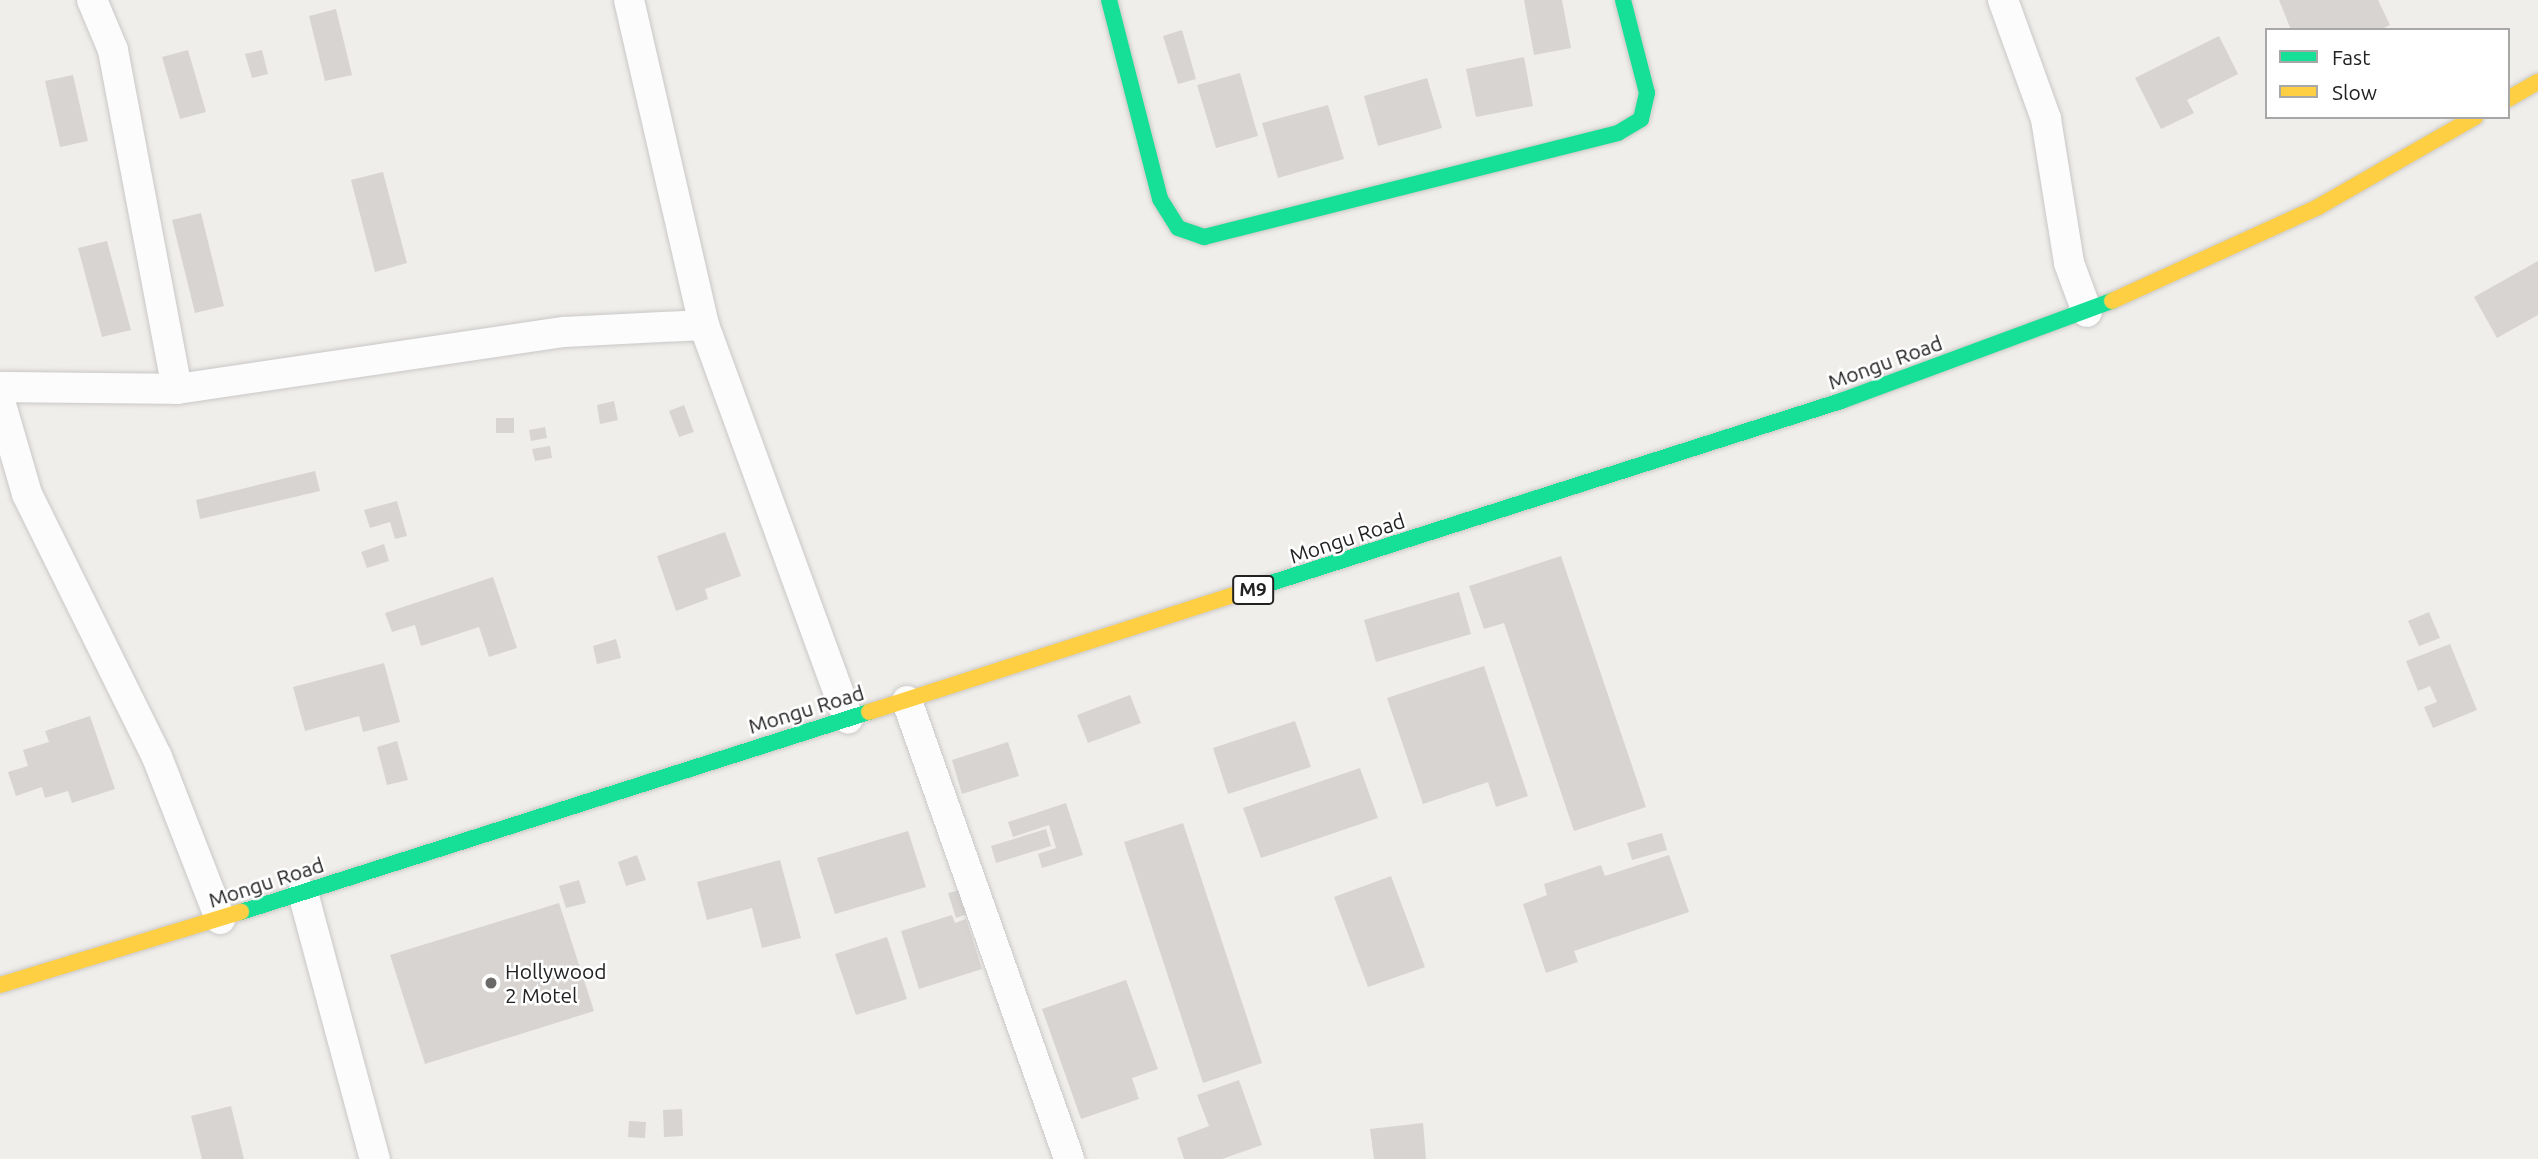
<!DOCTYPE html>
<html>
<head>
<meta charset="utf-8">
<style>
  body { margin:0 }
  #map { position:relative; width:2538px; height:1159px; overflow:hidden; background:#f0eeeb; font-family:Ubuntu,sans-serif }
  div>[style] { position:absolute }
  .building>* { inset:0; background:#d7d4d2 }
  .roads { filter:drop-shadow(0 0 2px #c9c8c7) drop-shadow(0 0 2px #c9c8c7) }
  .street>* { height:30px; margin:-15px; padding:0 15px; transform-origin:15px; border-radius:15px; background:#fdfcfc }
  .fast>* { height:16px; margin:-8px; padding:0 8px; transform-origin:8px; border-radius:8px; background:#16e098 }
  .slow>* { height:16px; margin:-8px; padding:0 8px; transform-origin:8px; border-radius:8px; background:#ffcf43 }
  .dots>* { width:19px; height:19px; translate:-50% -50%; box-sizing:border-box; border:4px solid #fff; border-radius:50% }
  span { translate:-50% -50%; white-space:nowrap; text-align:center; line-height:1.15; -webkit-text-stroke:5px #fff; paint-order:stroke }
  .shield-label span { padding:2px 5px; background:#fff; border:2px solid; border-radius:5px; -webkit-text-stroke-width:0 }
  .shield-label { font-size:19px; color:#222; font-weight:700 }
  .street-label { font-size:21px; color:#222 }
  .poi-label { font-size:21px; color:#222 }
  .left { translate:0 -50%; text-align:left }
  .legend { position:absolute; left:2265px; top:28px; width:245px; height:91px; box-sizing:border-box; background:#fff; border:2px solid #a7a7a7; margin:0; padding:9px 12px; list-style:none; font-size:21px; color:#222 }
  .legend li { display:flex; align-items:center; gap:14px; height:35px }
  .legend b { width:35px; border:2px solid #a7a7a7 }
</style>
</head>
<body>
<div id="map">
  <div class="building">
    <i style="clip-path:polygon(1524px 0,1562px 0,1571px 48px,1534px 55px)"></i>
    <i style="clip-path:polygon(2279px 0,2378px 0,2390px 25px,2380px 30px,2291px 30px)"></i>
    <i style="clip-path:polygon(336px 9px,352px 75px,325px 81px,309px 16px)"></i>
    <i style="clip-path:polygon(1182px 30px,1196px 79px,1178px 84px,1163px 36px)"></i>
    <i style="clip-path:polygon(2219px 36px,2238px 74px,2187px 100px,2194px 113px,2161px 129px,2135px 78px)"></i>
    <i style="clip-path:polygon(188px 50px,206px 112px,180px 119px,162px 57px)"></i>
    <i style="clip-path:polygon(262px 50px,268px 74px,252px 78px,245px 54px)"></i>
    <i style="clip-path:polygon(1524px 57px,1533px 106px,1476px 117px,1466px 69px)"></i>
    <i style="clip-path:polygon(1240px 73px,1258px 136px,1216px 148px,1197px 85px)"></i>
    <i style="clip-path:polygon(73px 75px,88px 141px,60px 147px,45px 81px)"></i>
    <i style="clip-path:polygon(1427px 78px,1442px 128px,1378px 146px,1364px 96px)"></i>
    <i style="clip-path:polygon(1328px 105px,1344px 159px,1278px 178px,1262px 123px)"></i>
    <i style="clip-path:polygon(383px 172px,407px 263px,375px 272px,351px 180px)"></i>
    <i style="clip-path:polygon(201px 213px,224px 306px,195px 313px,172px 220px)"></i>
    <i style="clip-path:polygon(107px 241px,131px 330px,102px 337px,78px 248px)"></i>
    <i style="clip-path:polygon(2538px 261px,2538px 315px,2497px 338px,2474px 297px)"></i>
    <i style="clip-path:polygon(614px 401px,618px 420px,600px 424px,597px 405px)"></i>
    <i style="clip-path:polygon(684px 405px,694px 432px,679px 437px,669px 411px)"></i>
    <i style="clip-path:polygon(496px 418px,514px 418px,514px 433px,496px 433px)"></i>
    <i style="clip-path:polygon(545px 427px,547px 438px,531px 441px,529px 430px)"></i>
    <i style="clip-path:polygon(550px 446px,552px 458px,535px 461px,532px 449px)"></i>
    <i style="clip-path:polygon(315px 471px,320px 491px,200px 519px,196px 500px)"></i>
    <i style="clip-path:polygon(397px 501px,407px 536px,395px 539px,390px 522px,370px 528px,364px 510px)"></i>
    <i style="clip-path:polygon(725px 532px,741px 576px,705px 589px,708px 599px,676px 611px,657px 556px)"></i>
    <i style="clip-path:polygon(384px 544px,389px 561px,367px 568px,361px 552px)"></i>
    <i style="clip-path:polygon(1561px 556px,1646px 807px,1574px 831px,1504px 623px,1484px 629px,1469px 586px)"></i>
    <i style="clip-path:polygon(493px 577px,517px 648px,489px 657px,479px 627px,421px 646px,415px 625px,392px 632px,385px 613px)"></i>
    <i style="clip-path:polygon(1459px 592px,1471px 634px,1376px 662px,1364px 620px)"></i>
    <i style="clip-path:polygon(2429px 612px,2440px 638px,2419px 646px,2408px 621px)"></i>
    <i style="clip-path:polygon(616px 639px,621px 658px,597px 664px,593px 646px)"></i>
    <i style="clip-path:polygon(2450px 644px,2477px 710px,2433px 728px,2424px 707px,2437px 702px,2430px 686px,2418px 691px,2406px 661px)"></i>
    <i style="clip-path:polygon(384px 663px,400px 722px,363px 732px,359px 716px,305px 731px,293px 687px)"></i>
    <i style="clip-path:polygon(1484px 666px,1528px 796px,1496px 807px,1488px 782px,1423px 804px,1387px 698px)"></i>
    <i style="clip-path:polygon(1130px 695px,1141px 723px,1088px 743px,1077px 715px)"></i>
    <i style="clip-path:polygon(90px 716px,115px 789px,72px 803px,68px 791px,45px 798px,42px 787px,16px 796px,8px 772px,28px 766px,23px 750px,49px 742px,45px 731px)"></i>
    <i style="clip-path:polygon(1295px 721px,1311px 767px,1228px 794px,1213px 748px)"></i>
    <i style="clip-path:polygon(397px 741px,408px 780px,387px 785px,377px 747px)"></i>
    <i style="clip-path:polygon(1008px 742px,1019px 776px,962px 794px,952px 760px)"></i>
    <i style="clip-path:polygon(1360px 768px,1378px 818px,1261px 858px,1243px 808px)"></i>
    <i style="clip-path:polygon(1066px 803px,1083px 855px,1042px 868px,1038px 854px,1056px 848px,1049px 825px,1013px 837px,1008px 822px)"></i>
    <i style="clip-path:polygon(1183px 823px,1262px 1063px,1203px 1083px,1124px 842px)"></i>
    <i style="clip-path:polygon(1046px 829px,1051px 846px,996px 863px,991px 846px)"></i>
    <i style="clip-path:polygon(908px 831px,926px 887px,835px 914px,817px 858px)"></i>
    <i style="clip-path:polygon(1662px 833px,1667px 850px,1632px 860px,1627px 843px)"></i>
    <i style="clip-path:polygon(637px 855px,646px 880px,626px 886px,618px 862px)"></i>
    <i style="clip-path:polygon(1669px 855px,1689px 912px,1574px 951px,1578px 962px,1546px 973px,1523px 904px,1547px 895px,1544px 884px,1601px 865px,1605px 876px)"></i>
    <i style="clip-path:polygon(780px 860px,801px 938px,762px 948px,752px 908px,707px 920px,697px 882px)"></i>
    <i style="clip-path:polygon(1391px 876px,1425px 967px,1368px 987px,1334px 897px)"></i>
    <i style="clip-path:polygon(579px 880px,586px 903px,566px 908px,559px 886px)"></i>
    <i style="clip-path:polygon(963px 889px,970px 913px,956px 918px,948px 893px)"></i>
    <i style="clip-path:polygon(559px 903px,594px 1011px,425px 1064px,390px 955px)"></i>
    <i style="clip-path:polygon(952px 915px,955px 923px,966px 919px,982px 969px,919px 989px,901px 931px)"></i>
    <i style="clip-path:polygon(887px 937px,907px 999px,856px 1015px,835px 954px)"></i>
    <i style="clip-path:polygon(1126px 980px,1158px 1069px,1132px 1078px,1139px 1099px,1081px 1119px,1042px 1009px)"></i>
    <i style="clip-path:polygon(1239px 1080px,1262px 1145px,1222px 1159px,1184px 1159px,1177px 1138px,1209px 1126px,1197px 1095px)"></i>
    <i style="clip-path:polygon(231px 1106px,244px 1159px,202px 1159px,191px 1116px)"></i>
    <i style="clip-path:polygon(682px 1109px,683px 1136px,664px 1137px,663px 1110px)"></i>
    <i style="clip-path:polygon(629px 1121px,646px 1122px,645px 1138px,628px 1137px)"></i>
    <i style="clip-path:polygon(1423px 1123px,1426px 1159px,1374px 1159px,1370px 1129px)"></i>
  </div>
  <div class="roads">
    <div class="street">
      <i style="left:629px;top:0;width:334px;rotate:77deg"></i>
      <i style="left:704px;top:325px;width:419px;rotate:69.9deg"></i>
      <i style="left:2003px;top:0;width:127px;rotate:70.1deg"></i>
      <i style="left:2046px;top:119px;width:146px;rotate:80.9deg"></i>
      <i style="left:2069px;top:263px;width:52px;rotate:69.8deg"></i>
      <i style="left:0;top:387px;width:177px;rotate:0.6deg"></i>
      <i style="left:177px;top:389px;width:345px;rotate:-100.7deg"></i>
      <i style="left:113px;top:50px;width:54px;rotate:-112.8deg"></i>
      <i style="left:177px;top:389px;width:391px;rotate:-8.4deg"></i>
      <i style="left:564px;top:332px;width:140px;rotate:-2.9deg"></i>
      <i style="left:0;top:401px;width:97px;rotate:73.8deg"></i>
      <i style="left:27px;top:494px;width:293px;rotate:63.7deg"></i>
      <i style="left:157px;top:757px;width:174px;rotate:68.7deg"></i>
      <i style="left:907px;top:701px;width:486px;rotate:70.5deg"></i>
      <i style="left:303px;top:893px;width:276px;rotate:74.9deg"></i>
    </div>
    <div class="fast">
      <i style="left:1109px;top:0;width:205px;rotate:75.6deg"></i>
      <i style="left:1160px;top:199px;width:34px;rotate:58deg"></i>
      <i style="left:1178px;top:228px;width:28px;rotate:19deg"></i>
      <i style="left:1204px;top:237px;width:427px;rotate:-14.1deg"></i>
      <i style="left:1618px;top:133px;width:27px;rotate:-31deg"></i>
      <i style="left:1641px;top:119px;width:27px;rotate:-77deg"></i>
      <i style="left:1647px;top:93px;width:96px;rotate:-104.5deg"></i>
      <i style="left:1246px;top:591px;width:625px;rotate:-17.71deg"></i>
      <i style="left:1841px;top:401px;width:289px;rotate:-20.3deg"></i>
      <i style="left:241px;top:912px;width:659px;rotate:-17.67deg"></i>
    </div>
    <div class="slow">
      <i style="left:2508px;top:99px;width:34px;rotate:-30deg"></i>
      <i style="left:2112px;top:301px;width:226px;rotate:-24.5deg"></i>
      <i style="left:2318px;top:207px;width:181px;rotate:-29.8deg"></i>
      <i style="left:869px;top:712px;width:396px;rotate:-17.8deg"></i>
      <i style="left:0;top:985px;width:252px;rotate:-16.9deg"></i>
    </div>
  </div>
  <div class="dots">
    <i style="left:491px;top:983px;background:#6a6968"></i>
  </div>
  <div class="shield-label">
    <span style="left:1253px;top:590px">M9</span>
  </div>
  <div class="street-label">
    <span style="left:1885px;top:362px;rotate:-20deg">Mongu Road</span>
    <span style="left:1347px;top:538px;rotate:-18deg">Mongu Road</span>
    <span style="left:806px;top:709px;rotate:-17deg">Mongu Road</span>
    <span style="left:266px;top:882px;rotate:-18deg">Mongu Road</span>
  </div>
  <div class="poi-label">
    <span class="left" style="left:505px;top:983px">Hollywood<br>2 Motel</span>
  </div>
  <ul class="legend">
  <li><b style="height:9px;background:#16e098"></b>Fast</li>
  <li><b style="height:9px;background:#ffcf43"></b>Slow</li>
  </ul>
</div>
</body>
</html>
